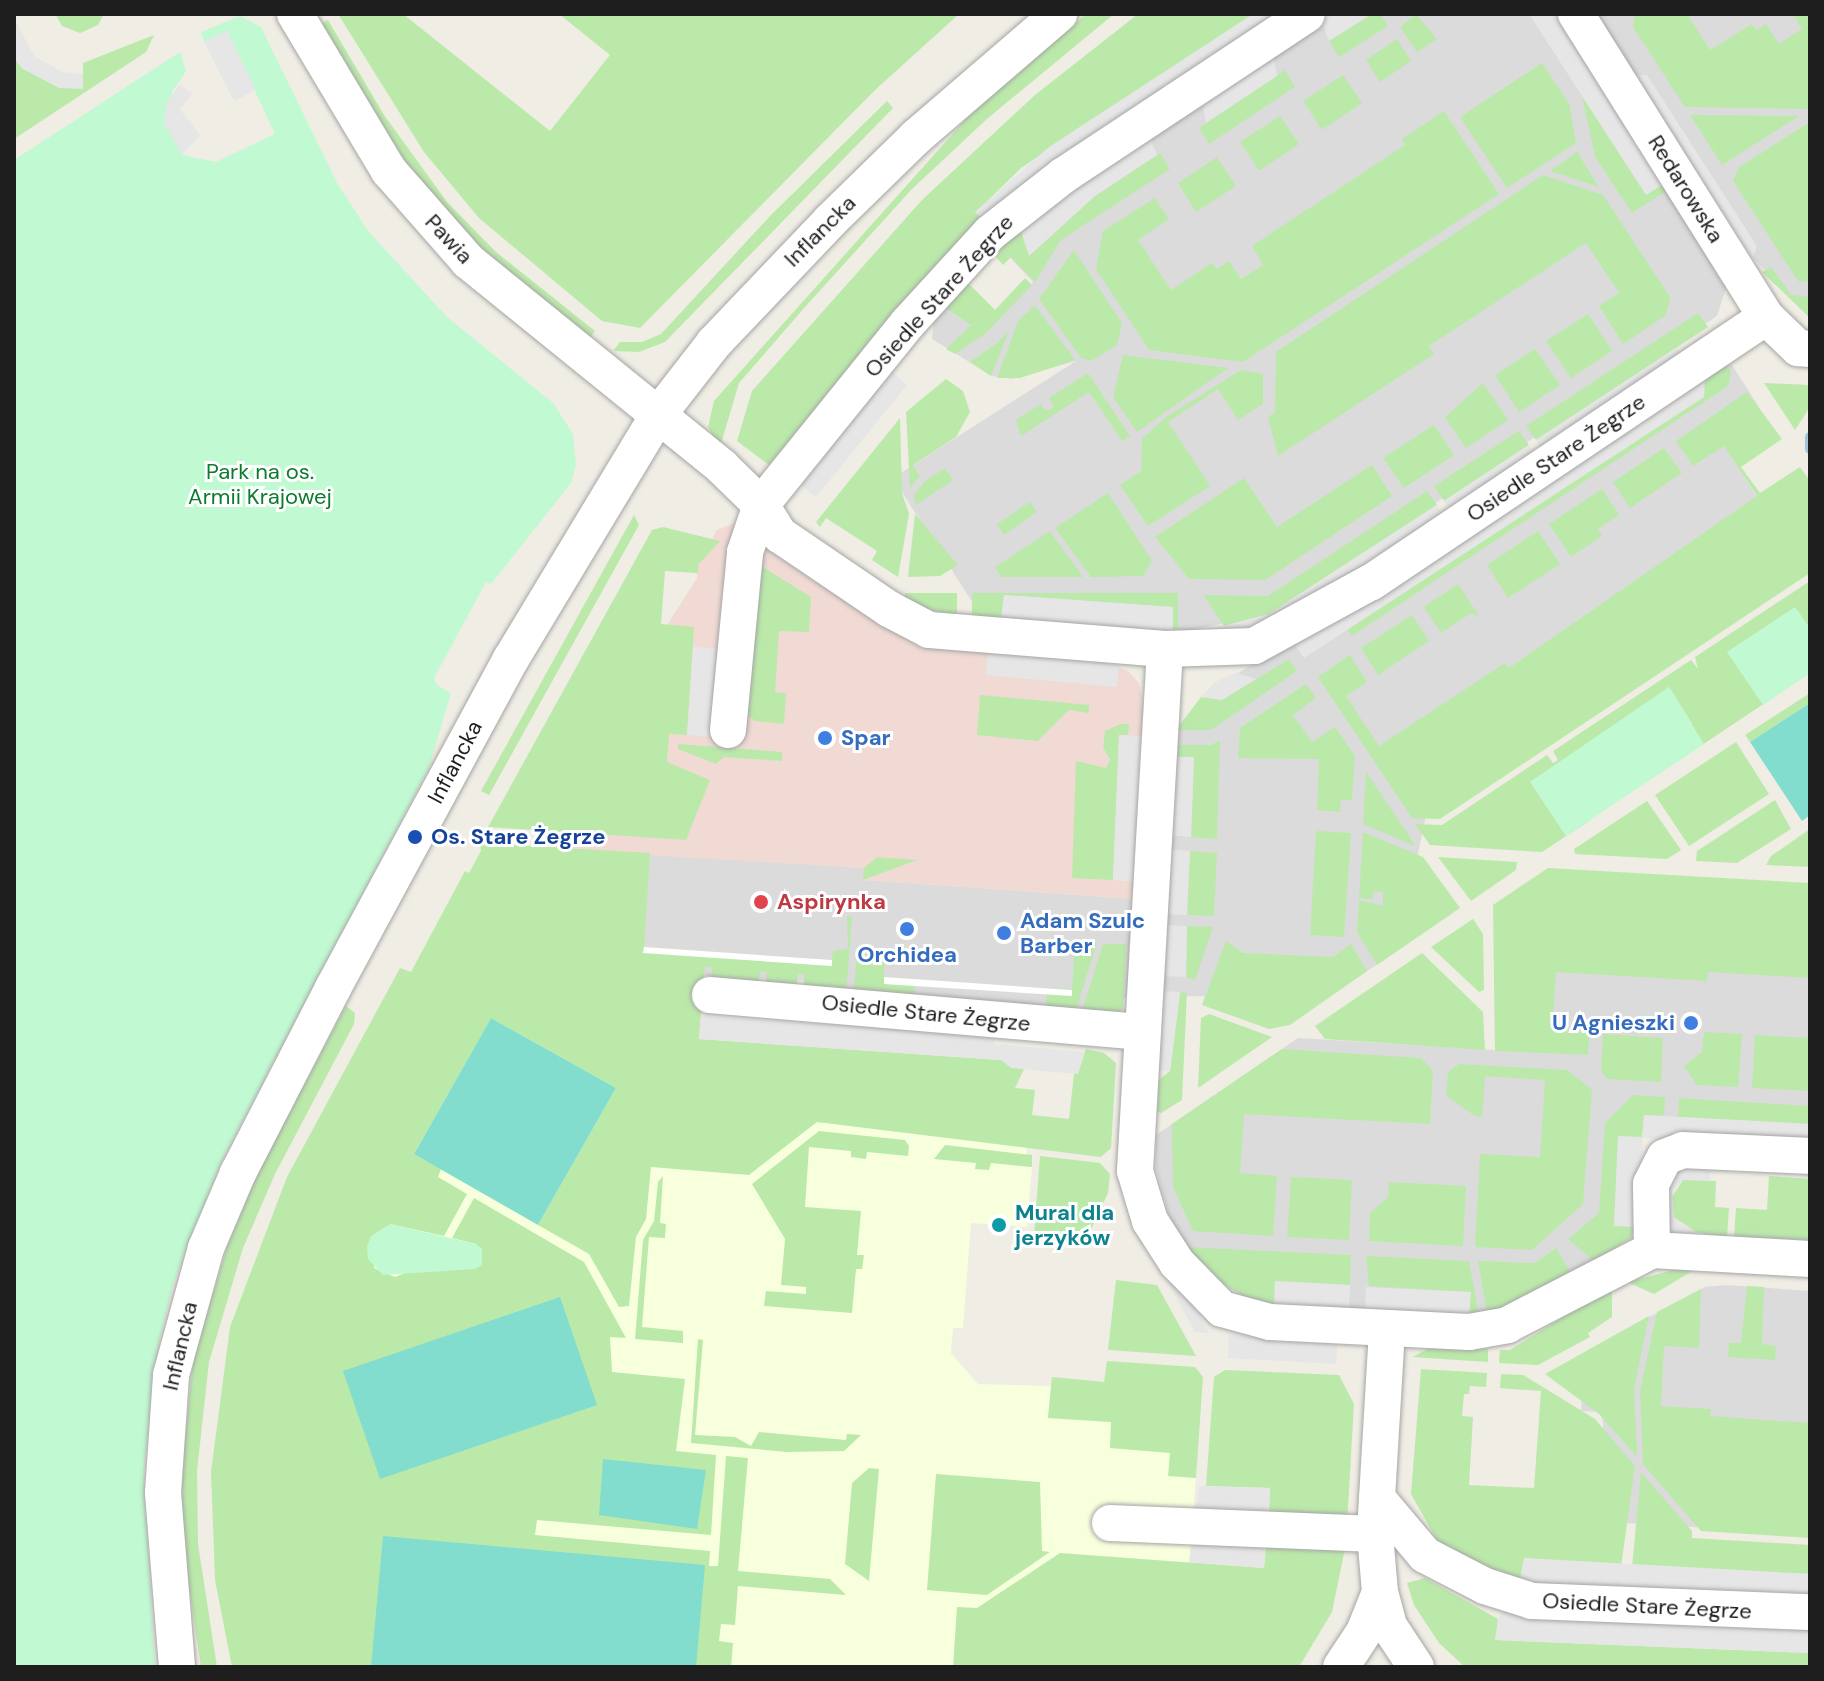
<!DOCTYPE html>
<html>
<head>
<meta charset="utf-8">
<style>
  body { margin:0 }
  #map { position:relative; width:1824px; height:1681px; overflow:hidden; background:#efede4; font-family:"DM Sans",sans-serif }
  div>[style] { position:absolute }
  .residential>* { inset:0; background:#dcdbdb }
  .commercial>* { inset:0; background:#f0dad3 }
  .education>* { inset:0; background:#f7ffdd }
  .grass>* { inset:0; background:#bbe9aa }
  .park>* { inset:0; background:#c1f9d2 }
  .pitch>* { inset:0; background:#82ddce }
  .parking>* { inset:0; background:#e6e6e6 }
  .pier>* { inset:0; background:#fff }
  .stream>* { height:10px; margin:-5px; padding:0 5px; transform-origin:5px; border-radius:5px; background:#a4c3dc }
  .roads { filter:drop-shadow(0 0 2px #a5a5a5) drop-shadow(0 0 2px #a5a5a5) }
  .minor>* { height:36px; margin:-18px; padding:0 18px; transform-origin:18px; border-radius:18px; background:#fff }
  .dots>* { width:22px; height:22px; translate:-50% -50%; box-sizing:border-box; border:4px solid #fff; border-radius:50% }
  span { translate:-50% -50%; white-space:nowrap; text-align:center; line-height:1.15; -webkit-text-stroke:6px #fff; paint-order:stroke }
  .street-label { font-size:22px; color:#1e1e1e }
  .park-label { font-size:22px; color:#0c7b2e }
  .shop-label { font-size:22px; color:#366cbe; font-weight:700 }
  .left { translate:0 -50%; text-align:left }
  .right { translate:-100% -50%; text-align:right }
  .transit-label { font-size:22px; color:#164399; font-weight:700 }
  .health-label { font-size:22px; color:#be3a42; font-weight:700 }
  .culture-label { font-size:22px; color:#0d838f; font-weight:700 }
  .frame { position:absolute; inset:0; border:16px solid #1e1e1e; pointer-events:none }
</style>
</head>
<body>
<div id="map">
  <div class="residential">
    <i style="clip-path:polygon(1334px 14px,1557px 14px,1721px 267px,1726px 288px,1717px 316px,1270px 613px,1188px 631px,983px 619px,893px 478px,1076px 361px,1012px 379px,992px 376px,932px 339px,934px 316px,948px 301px,994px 324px,1033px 282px,1002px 249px,1035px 216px)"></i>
    <i style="clip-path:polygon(1596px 14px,1810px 14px,1810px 317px,1753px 258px)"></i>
    <i style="clip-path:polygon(1732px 365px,1771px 426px,1730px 455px,1763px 506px,1810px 483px,1426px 816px,1397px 951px,1329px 997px,1163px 996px,1176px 730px,1211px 691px,1710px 366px)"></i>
    <i style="clip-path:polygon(621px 851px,865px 868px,864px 880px,1135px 899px,1130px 993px,1109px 1015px,874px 1000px,811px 981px,610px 970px)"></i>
    <i style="clip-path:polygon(1810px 884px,1810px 1145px,1638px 1133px,1622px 1243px,1518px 1304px,1470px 1315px,1274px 1304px,1186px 1247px,1170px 1219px,1156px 1168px,1156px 1135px,1298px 1038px,1495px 1050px,1494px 905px)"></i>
    <i style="clip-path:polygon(1726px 1285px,1810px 1291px,1810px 1534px,1610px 1522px,1602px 1412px,1581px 1411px,1586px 1351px,1705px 1287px)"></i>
  </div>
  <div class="commercial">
    <i style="clip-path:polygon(737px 522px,775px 555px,917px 646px,1107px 663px,1128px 671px,1139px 683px,1144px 709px,1135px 899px,864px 880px,864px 868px,541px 849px,612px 712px,697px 578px,698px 565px,717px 530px)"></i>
  </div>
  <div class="education">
    <i style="clip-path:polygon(460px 1009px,1028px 1134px,1025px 1166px,1032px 1167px,1027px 1227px,971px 1223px,963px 1328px,953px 1328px,951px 1353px,978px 1384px,1051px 1386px,1048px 1418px,1169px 1426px,1197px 1465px,1188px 1579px,1248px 1667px,303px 1667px,276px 1542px)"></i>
  </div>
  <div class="grass">
    <i style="clip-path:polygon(55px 14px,104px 14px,98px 25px,80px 33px,62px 26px)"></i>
    <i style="clip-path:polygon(338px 14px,403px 14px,550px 131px,610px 55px,559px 14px,959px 14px,875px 90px,640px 328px,602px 321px,479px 218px,424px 152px)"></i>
    <i style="clip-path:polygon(1086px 14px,1114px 14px,988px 118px,912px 189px,805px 307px,739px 383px,720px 447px,708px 427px,714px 401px,975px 109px)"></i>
    <i style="clip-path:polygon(1138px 14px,1253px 14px,1021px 168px,976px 212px,983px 220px,910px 294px,769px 465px,737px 441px,752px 391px,922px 200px,1035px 95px)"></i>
    <i style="clip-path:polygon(1372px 14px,1381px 14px,1388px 26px,1339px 57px,1329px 41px)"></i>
    <i style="clip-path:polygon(1416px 14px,1437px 39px,1417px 52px,1400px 27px)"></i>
    <i style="clip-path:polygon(1635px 14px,1687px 14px,1710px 50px,1752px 24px,1756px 30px,1766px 24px,1779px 44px,1802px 29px,1793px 14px,1810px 14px,1810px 109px,1685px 107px,1633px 27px)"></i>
    <i style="clip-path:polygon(328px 20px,384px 115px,447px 202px,496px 252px,595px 331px,590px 338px,464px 233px,408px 166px,320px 24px)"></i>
    <i style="clip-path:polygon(154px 35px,146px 52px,14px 139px,14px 58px,23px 69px,83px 89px,83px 63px)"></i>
    <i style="clip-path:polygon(1397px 39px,1411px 61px,1380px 82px,1366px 60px)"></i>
    <i style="clip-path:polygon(1542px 63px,1569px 103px,1576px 143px,1507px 188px,1460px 117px)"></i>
    <i style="clip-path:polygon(1285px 70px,1295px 87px,1209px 144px,1199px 128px)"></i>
    <i style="clip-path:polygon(1343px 75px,1362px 103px,1322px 130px,1303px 101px)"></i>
    <i style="clip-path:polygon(1582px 95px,1646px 194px,1667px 182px,1671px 188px,1632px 213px,1595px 157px)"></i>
    <i style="clip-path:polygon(887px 101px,893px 108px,665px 342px,639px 352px,613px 351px,620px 342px,642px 342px,661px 334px,771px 215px)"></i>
    <i style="clip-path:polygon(1444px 111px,1499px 194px,1243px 362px,1149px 350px,1096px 269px,1103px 231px,1155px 198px,1169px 219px,1138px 240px,1171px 290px,1212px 263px,1217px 269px,1229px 261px,1241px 279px,1263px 265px,1252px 246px,1405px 145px,1402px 139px)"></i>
    <i style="clip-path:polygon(1690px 115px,1799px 116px,1722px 165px)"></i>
    <i style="clip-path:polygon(1280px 116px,1299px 144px,1259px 171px,1240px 142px)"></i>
    <i style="clip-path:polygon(1810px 122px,1810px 282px,1798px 281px,1733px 181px,1739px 167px)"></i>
    <i style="clip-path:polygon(1578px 151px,1582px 160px,1599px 187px,1550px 171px)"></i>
    <i style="clip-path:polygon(1160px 153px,1170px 169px,1061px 240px,1035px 282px,1011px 257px,1003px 265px,995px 256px,1020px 228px,1029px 256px,1095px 196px)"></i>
    <i style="clip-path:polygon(1217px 157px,1236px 186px,1196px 212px,1178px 183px)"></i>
    <i style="clip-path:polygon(1543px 175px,1603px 195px,1670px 297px,1666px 315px,1623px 344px,1599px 306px,1619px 293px,1586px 243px,1429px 346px,1434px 354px,1278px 456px,1268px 417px,1275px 412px,1276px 352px)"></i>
    <i style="clip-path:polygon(1074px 250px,1122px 323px,1117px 345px,1091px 361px,1081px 358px,1039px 299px)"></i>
    <i style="clip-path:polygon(1771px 267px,1791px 295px,1810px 297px,1810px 318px,1762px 272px)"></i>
    <i style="clip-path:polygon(1025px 278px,1032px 285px,985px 334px,955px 354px,946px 349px,971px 325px,943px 306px,966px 281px,995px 310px)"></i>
    <i style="clip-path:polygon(1035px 305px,1075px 360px,1020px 378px,997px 378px,1018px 321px)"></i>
    <i style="clip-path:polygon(1698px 313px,1708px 327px,1536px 440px,1526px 426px)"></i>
    <i style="clip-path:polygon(1588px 314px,1612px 351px,1571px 378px,1546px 341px)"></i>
    <i style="clip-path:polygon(1009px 331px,991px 376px,970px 362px,997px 343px)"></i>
    <i style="clip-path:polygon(1535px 349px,1560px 385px,1519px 412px,1495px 375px)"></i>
    <i style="clip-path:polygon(1123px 355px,1228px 368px,1137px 432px,1113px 397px)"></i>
    <i style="clip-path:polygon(1726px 365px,1731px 372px,1728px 386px,1352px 636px,1347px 629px,1704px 397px,1705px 373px)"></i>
    <i style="clip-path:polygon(1241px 370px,1263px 374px,1263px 404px,1238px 420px,1218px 389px,1168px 422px,1210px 486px,1148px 526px,1120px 485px,1141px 471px,1142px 439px,1166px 417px)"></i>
    <i style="clip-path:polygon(1088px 373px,1130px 436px,1122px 441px,1089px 392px,1021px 436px,1016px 420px,1041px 404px,1046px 411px,1054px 407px,1049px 398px)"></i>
    <i style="clip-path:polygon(946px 379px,963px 391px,970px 412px,956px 437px,913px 465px,920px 476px,910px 488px,906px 412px)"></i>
    <i style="clip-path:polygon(1483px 383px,1508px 420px,1466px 448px,1445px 417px)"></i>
    <i style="clip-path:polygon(1764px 383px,1810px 385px,1810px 407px,1795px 430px)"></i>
    <i style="clip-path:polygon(1747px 392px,1782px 439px,1741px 467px,1760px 493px,1800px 467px,1810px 481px,1810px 573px,1440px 819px,1412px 818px,1318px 677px,1350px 655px,1367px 682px,1346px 696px,1379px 746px,1505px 663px,1509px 668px,1757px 496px,1724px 446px,1693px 466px,1676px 441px)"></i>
    <i style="clip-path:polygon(900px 418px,902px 493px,909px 514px,898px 577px,872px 560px,877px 551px,826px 518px,820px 527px,816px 522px)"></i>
    <i style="clip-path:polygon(1434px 425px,1454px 455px,1404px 488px,1383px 458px)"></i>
    <i style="clip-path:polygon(1519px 431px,1529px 445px,1444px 501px,1434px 486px)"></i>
    <i style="clip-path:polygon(1664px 448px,1682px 473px,1630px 508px,1613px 482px)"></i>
    <i style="clip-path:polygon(1372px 465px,1392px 496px,1265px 580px,1189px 579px,1155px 537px,1244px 478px,1277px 527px)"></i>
    <i style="clip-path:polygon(945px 468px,953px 480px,916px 505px,914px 495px,924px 482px)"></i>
    <i style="clip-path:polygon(1602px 489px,1619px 515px,1598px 529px,1602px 536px,1571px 557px,1549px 524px)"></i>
    <i style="clip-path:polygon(1427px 491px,1437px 505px,1269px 614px,1224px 626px,1203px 595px,1268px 596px)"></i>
    <i style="clip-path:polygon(1108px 493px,1152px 561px,1143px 576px,1091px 577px,1055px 528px)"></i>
    <i style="clip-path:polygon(1030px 502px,1037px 512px,1004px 535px,997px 524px)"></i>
    <i style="clip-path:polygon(915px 514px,958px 565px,940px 576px,908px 577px)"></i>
    <i style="clip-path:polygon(634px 515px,639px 525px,489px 795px,481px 791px)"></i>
    <i style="clip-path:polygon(663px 527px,720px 541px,698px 565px,698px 573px,665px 571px,661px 624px,694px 627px,687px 735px,669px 734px,667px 762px,710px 780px,686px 840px,488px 827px,652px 530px)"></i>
    <i style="clip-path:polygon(1050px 531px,1083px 577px,1001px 577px,995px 567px)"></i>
    <i style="clip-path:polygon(1538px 531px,1560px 564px,1508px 598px,1487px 565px)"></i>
    <i style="clip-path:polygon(753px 561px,811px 597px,809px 632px,779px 631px,775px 692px,786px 693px,784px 724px,755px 721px,745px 713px)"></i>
    <i style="clip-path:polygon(1810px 581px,1810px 634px,1777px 695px,1660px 773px,1692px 724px,1669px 687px,1589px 821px,1542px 852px,1430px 845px,1415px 824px,1442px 825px,1547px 755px,1553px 763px,1558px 760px,1553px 751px,1691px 660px,1698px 669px,1695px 657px)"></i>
    <i style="clip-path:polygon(1458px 584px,1480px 617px,1471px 613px,1441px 633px,1424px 607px)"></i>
    <i style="clip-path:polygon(905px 593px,957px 593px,957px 618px,905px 602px)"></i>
    <i style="clip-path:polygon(972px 593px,1178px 593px,1178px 632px,1173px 632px,1172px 607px,1004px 595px,1001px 620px,972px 619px)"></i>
    <i style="clip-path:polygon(1412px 615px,1429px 641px,1378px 675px,1361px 648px)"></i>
    <i style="clip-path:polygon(1289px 659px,1297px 671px,1211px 730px,1176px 730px,1201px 697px,1222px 700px)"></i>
    <i style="clip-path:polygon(1306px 684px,1316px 698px,1293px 715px,1312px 742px,1335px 727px,1355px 756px,1352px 800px,1341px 800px,1340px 812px,1317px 810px,1319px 759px,1238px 758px,1240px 728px)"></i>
    <i style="clip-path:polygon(1810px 693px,1810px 703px,1750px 742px,1745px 735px)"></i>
    <i style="clip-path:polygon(980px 695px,1089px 705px,1089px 713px,1069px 710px,1038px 741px,977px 735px)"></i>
    <i style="clip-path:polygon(1121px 724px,1129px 724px,1128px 735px,1119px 735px,1113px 880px,1072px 878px,1076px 761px,1106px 768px,1110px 759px,1103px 748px,1105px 731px)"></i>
    <i style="clip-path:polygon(1220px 740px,1217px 839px,1191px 837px,1194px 758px,1174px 757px,1175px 745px,1211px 745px)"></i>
    <i style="clip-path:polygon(1736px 742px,1769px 794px,1689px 846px,1655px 795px)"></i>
    <i style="clip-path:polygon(678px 744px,782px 752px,782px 761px,724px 757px,716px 764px,678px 749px)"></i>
    <i style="clip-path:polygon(1366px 772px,1406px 831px,1415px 846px,1363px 824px)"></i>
    <i style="clip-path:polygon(1775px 800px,1791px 829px,1737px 863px,1696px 861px,1697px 851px)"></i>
    <i style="clip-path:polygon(1647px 801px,1681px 850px,1667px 859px,1575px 854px,1574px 849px)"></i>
    <i style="clip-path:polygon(1810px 829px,1810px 867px,1766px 865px,1771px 856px)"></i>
    <i style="clip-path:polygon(1316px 831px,1351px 833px,1344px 937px,1310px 935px)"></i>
    <i style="clip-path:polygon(1363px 832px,1423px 857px,1460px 908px,1377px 965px,1357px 932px,1359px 900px,1383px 906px,1383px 892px,1373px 891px,1373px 899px,1359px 898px)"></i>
    <i style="clip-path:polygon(480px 843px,650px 853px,644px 947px,832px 960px,833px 951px,848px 949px,847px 916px,852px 917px,846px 994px,804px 985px,804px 974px,798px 974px,797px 984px,766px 982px,767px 972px,760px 971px,759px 981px,712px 978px,712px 968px,705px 967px,699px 1039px,1001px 1060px,1024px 1069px,1015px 1088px,1035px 1090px,1032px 1115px,1069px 1119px,1074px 1074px,1086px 1049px,1104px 1053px,1116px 1063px,1111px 1148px,1101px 1157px,817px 1122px,749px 1175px,651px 1167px,646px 1219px,636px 1237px,629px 1306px,619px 1307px,589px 1254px,538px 1225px,616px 1088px,491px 1018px,414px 1154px,441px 1169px,438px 1177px,467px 1194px,444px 1236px,390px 1224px,374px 1268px,395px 1277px,476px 1244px,452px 1238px,474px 1198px,584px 1262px,626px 1338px,610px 1337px,612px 1372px,685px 1379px,676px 1451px,716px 1455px,711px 1535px,537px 1520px,535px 1535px,710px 1551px,709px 1566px,718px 1566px,726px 1456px,748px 1458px,738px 1571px,830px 1579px,846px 1595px,738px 1586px,735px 1625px,721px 1624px,719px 1641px,733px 1643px,731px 1667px,232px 1667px,215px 1580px,211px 1472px,230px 1327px,287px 1177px,400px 968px,411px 972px,465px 871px,469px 873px,481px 851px)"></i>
    <i style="clip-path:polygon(1190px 851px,1217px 853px,1214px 916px,1187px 915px)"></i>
    <i style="clip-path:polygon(877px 857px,888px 858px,917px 860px,863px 880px,864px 868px)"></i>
    <i style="clip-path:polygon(1438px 857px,1517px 862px,1516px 870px,1471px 901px)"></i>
    <i style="clip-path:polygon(1548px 868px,1810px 883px,1810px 978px,1708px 972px,1707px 981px,1556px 972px,1552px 1031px,1589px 1033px,1588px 1055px,1495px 1051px,1493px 905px)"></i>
    <i style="clip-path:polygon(1473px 919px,1483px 934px,1484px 990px,1479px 992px,1431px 947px)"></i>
    <i style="clip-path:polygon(1187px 926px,1213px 927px,1195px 980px,1186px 977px)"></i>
    <i style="clip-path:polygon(1226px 941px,1243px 953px,1333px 957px,1351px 944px,1367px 971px,1290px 1025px,1269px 1029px,1202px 1005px)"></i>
    <i style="clip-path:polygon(1075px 942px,1097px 943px,1074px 1016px,1045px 1015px,1047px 988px,1072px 989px)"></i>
    <i style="clip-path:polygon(1103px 944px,1126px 944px,1123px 1009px,1115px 1014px,1080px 1017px)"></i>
    <i style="clip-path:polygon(1422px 953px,1483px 1012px,1485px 1050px,1325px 1039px,1315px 1026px)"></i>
    <i style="clip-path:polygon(857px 954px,885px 956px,884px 977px,915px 979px,913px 1005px,853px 996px)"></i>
    <i style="clip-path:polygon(1180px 992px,1187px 993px,1182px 1100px,1161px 1113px,1157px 1111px,1159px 1080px,1170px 1071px)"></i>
    <i style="clip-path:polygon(346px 1006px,355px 1013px,354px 1024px,275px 1174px,243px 1248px,209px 1362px,197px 1471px,198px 1544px,217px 1667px,201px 1667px,183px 1547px,182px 1472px,193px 1361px,228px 1244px,260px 1168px)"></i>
    <i style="clip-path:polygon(1209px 1014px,1272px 1037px,1198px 1088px,1201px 1018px)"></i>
    <i style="clip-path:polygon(1704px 1032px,1742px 1034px,1738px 1087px,1697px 1085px,1684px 1066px,1702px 1052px)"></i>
    <i style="clip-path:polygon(1603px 1034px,1663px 1038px,1661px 1082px,1607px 1079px,1601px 1071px)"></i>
    <i style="clip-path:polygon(1755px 1035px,1810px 1038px,1810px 1091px,1752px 1088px)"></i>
    <i style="clip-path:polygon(1282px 1049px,1421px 1058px,1433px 1071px,1430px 1124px,1244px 1114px,1240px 1173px,1277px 1176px,1273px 1236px,1193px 1231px,1173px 1187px,1172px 1124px)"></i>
    <i style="clip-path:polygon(1459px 1064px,1567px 1070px,1592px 1090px,1583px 1204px,1532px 1250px,1475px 1247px,1480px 1154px,1540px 1157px,1545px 1080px,1485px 1076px,1482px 1117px,1475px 1116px,1446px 1096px,1448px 1072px)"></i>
    <i style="clip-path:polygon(1633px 1095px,1665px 1097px,1664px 1116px,1644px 1115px,1642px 1137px,1618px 1137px,1614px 1225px,1638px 1227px,1631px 1238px,1594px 1261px,1568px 1239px,1599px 1213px,1605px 1123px)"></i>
    <i style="clip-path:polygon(1679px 1098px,1810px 1106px,1810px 1124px,1678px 1117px)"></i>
    <i style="clip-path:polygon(819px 1131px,905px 1140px,909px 1146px,908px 1156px,867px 1152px,866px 1159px,851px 1157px,851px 1151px,809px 1147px,805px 1207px,861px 1211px,857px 1255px,864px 1255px,862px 1269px,856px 1269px,852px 1313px,764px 1306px,766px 1291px,806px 1294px,806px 1287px,781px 1285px,785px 1239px,752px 1184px)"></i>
    <i style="clip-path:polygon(945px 1145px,1032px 1155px,1032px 1167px,991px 1163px,989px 1170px,975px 1169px,976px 1163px,934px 1159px)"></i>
    <i style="clip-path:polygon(1040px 1156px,1100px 1163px,1110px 1174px,1108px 1193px,1086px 1240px,1034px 1235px)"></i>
    <i style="clip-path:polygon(663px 1176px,660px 1223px,666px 1224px,665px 1238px,649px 1237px,642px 1327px,683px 1331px,683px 1343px,635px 1339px,643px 1240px,654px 1221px,658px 1182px)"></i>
    <i style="clip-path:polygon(1769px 1176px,1810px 1179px,1810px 1240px,1734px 1237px,1736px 1208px,1767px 1210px)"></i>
    <i style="clip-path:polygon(1291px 1177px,1352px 1180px,1349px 1240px,1287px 1237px)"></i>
    <i style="clip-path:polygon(1683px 1180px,1716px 1181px,1715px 1207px,1729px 1208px,1727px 1237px,1689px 1231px,1674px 1217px,1670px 1200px)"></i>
    <i style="clip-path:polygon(1389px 1182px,1466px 1186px,1463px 1246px,1369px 1241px,1370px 1213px,1388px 1197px)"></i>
    <i style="clip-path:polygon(1186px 1247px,1351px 1255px,1350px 1285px,1276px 1281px,1274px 1305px,1246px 1298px,1223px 1284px)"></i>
    <i style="clip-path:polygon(1556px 1248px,1572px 1275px,1533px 1298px,1487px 1313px,1478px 1261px,1535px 1263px)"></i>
    <i style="clip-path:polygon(1366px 1256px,1469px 1261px,1479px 1315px,1469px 1316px,1470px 1292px,1369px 1286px)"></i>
    <i style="clip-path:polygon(1699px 1267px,1654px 1294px,1627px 1282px,1674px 1270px)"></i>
    <i style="clip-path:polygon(1116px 1280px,1157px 1285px,1196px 1356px,1108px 1350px)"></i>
    <i style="clip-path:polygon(1747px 1286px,1764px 1287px,1762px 1344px,1776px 1346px,1775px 1360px,1728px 1357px,1729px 1343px,1741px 1343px)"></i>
    <i style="clip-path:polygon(1612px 1287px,1612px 1317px,1588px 1333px,1590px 1337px,1538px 1365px,1499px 1363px,1500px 1350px,1510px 1350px)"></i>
    <i style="clip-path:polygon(1701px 1289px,1699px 1348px,1664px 1346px,1661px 1406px,1711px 1409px,1710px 1416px,1810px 1423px,1810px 1538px,1701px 1531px,1643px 1464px,1640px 1391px,1657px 1312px)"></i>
    <i style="clip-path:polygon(1649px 1316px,1634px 1389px,1637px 1457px,1599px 1414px,1545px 1374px)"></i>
    <i style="clip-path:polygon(698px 1339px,703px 1340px,695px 1435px,735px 1437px,751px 1446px,759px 1432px,846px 1440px,847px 1434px,861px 1435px,844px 1451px,787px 1452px,691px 1443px)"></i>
    <i style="clip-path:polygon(1434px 1346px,1488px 1349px,1488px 1362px,1412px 1357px)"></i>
    <i style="clip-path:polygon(1107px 1361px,1195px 1367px,1203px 1377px,1196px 1478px,1168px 1476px,1170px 1453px,1110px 1448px,1111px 1422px,1048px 1418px,1052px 1377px,1104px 1382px)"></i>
    <i style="clip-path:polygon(1421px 1369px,1487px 1373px,1486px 1387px,1470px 1386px,1469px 1394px,1464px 1394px,1462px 1416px,1473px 1417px,1469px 1485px,1534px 1488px,1541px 1391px,1500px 1388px,1501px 1374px,1523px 1375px,1595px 1419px,1635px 1466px,1621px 1567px,1524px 1558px,1520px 1580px,1481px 1571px,1437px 1540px,1411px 1494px)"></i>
    <i style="clip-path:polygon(1225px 1370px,1339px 1375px,1354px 1404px,1347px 1524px,1269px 1513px,1270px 1488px,1206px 1486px,1214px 1377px)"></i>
    <i style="clip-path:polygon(869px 1468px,879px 1469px,869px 1581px,845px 1564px,852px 1483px)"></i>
    <i style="clip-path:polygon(1641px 1472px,1692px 1531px,1692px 1538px,1810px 1545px,1810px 1574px,1632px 1567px)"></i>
    <i style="clip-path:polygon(936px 1474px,1040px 1482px,1042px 1551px,1050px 1552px,987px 1595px,927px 1590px)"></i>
    <i style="clip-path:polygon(1346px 1544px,1332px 1612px,1299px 1667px,953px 1667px,957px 1607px,977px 1608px,1060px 1553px,1264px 1568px,1266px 1547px)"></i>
    <i style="clip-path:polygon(1425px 1578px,1498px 1619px,1496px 1640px,1810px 1653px,1810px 1667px,1465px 1667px,1439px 1643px,1414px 1605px,1407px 1583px)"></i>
  </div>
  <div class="park">
    <i style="clip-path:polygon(240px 16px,261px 27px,337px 183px,368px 231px,447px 317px,553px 403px,573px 434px,576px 465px,571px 483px,491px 584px,486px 582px,434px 678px,437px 685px,451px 693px,429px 768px,223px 1158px,175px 1279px,159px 1341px,144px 1469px,155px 1667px,14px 1667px,14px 160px,180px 52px,186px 71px,172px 92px,182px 155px,216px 162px,275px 134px,227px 31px,204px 42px,201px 32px)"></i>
    <i style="clip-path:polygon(1795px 607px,1810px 628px,1810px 673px,1763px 705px,1727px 652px)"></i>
    <i style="clip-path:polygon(1669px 687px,1704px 744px,1566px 836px,1530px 782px)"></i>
    <i style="clip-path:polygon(390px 1224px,476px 1244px,482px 1249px,482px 1265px,475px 1269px,383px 1275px,368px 1259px,367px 1247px,371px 1236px)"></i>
  </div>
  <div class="pitch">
    <i style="clip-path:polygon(1810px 703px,1810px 815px,1802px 821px,1750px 742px)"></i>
    <i style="clip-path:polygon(491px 1018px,616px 1088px,538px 1225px,414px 1154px)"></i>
    <i style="clip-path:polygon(560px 1297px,597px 1405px,380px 1479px,343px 1371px)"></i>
    <i style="clip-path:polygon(603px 1459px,706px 1470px,697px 1529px,599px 1515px)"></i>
    <i style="clip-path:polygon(383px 1536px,705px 1565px,696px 1667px,371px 1667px)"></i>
  </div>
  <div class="parking">
    <i style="clip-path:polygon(1253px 14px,1287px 14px,989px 226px,975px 212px,1049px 147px)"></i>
    <i style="clip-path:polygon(1332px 14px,1370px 14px,1370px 15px,1329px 41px,1322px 21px)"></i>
    <i style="clip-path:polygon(1529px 14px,1557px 14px,1667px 182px,1646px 195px)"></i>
    <i style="clip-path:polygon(14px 18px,34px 56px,62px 72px,83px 74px,83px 89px,59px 88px,23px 69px,14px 58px)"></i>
    <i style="clip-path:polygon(227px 31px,256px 90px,234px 101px,204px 42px)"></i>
    <i style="clip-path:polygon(1273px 53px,1277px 76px,1206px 123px,1202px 100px)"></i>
    <i style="clip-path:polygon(1634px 75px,1647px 75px,1757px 246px,1753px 257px)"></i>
    <i style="clip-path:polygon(180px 84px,192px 94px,180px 109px,200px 135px,182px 155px,164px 123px,167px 102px)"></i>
    <i style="clip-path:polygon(1148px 134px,1157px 155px,1095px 196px,1029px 256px,1020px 228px)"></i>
    <i style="clip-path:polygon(1676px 348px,1683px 357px,1542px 450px,1536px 440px)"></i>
    <i style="clip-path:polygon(890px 369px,907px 385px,816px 497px,797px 482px)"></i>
    <i style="clip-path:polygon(1705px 373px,1704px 397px,1304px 658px,1293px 642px)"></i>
    <i style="clip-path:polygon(1529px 445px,1535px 455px,1450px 510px,1444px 501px)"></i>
    <i style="clip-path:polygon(1437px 505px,1443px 514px,1282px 620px,1230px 636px,1224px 626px,1269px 614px)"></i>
    <i style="clip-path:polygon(1004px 595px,1173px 607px,1173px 632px,1001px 620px)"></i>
    <i style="clip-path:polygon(693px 647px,716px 648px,709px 737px,687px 735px)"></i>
    <i style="clip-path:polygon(988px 651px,1119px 665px,1117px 687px,986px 675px)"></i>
    <i style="clip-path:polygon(1236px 673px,1256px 679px,1222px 700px,1201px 697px,1215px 682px)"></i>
    <i style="clip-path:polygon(1119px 735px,1143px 736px,1136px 882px,1113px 880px)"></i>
    <i style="clip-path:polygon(1171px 757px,1194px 757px,1191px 837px,1168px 835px)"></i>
    <i style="clip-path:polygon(1167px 849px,1190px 851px,1187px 915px,1164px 914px)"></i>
    <i style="clip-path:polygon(1163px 925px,1187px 926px,1186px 977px,1161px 976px)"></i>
    <i style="clip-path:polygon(1157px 991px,1180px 992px,1170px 1071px,1152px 1070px)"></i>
    <i style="clip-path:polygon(701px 1016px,994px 1035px,994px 1044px,1085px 1052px,1078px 1074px,1011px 1068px,1001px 1060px,699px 1039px)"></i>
    <i style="clip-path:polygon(1644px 1115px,1810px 1124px,1810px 1147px,1643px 1138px,1638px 1227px,1614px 1226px,1618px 1136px,1642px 1137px)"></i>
    <i style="clip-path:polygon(1711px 1166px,1710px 1180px,1683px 1180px,1672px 1191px,1674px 1217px,1699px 1234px,1676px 1236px,1668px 1228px,1663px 1183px,1683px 1167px)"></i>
    <i style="clip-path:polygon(1163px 1249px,1209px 1333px,1195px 1332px,1153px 1255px)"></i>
    <i style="clip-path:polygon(1275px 1281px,1350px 1285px,1349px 1309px,1274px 1305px)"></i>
    <i style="clip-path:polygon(1366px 1287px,1471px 1292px,1469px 1316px,1365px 1310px)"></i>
    <i style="clip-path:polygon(1229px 1334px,1338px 1340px,1336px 1364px,1228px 1358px)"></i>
    <i style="clip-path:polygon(1199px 1486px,1270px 1488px,1264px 1568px,1189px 1562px)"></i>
    <i style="clip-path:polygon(1524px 1558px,1810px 1574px,1810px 1653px,1495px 1640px,1498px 1619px,1520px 1580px)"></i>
  </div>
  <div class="pier">
    <i style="clip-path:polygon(644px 947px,832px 960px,832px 966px,643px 953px)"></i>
    <i style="clip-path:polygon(884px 977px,1072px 990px,1072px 996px,884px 984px)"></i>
  </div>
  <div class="stream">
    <i style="left:1810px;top:437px;width:12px;rotate:90deg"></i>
  </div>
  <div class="roads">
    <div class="minor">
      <i style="left:295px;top:14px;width:183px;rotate:59.1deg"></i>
      <i style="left:389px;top:171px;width:120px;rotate:48.7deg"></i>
      <i style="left:468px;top:261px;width:326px;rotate:39deg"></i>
      <i style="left:721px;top:466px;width:56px;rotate:44.3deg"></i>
      <i style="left:761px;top:505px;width:36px;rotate:58deg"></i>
      <i style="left:780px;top:535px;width:132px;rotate:34.2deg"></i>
      <i style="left:889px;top:609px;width:45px;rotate:27.7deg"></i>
      <i style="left:929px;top:630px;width:237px;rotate:4.6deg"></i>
      <i style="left:1576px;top:14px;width:358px;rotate:57.9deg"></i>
      <i style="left:1766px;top:317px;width:45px;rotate:44.1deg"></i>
      <i style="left:1798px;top:348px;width:12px;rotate:5deg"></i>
      <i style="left:1766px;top:317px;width:476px;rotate:146.1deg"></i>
      <i style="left:1371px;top:582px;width:133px;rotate:151.3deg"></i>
      <i style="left:1254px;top:646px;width:89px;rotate:178.1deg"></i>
      <i style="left:1165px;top:649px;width:523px;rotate:93.29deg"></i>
      <i style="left:1135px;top:1171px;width:52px;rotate:73.3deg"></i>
      <i style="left:1150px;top:1221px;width:50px;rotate:57.3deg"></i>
      <i style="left:1177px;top:1263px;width:64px;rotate:45.6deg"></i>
      <i style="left:1222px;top:1309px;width:50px;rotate:15.2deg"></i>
      <i style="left:1270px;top:1322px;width:199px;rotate:2.9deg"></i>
      <i style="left:1469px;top:1332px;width:39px;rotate:-10deg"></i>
      <i style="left:1507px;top:1325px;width:163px;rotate:-27.3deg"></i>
      <i style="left:1652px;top:1250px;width:158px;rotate:3.3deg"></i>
      <i style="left:728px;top:730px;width:179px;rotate:-84.5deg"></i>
      <i style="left:745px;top:552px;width:50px;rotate:-71.2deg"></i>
      <i style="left:761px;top:505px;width:233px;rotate:-51.1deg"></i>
      <i style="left:907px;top:324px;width:123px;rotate:-47.6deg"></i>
      <i style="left:990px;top:233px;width:94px;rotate:-38.1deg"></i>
      <i style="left:1064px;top:175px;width:291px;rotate:-33.5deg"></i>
      <i style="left:710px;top:995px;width:434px;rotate:4.9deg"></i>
      <i style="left:1652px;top:1250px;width:66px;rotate:-90.9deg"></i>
      <i style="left:1651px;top:1184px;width:30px;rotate:-63deg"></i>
      <i style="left:1665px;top:1157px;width:19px;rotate:-21deg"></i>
      <i style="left:1683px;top:1150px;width:127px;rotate:2.7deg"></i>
      <i style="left:1387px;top:1330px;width:204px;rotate:93.4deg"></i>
      <i style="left:1375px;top:1534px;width:58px;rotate:85.1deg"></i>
      <i style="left:1380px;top:1592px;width:35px;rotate:75deg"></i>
      <i style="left:1389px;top:1626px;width:49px;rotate:56.6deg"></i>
      <i style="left:1377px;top:1498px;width:75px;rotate:49.9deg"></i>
      <i style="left:1425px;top:1555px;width:68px;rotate:27.3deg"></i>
      <i style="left:1485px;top:1586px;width:49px;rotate:17.7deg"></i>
      <i style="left:1532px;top:1601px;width:278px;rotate:2.3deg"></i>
      <i style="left:1110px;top:1523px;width:265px;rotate:2.4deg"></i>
      <i style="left:177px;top:1667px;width:175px;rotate:-94.6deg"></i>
      <i style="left:163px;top:1493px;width:118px;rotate:-86.1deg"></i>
      <i style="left:171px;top:1375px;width:132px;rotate:-74.6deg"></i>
      <i style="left:206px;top:1248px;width:82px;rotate:-66.9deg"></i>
      <i style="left:238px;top:1173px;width:208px;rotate:-62.8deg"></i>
      <i style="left:333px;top:988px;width:374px;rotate:-61.6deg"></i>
      <i style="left:511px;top:659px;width:285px;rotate:-58.9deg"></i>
      <i style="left:658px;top:415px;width:91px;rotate:-52.1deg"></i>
      <i style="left:714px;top:343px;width:168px;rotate:-46.4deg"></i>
      <i style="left:830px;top:221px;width:120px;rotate:-44.3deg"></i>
      <i style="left:916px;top:137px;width:189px;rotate:-40.7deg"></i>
      <i style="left:1341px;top:1667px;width:42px;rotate:-56.7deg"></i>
      <i style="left:1364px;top:1632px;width:43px;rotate:-68.2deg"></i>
    </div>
  </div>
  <div class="dots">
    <i style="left:825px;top:738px;background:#3f7fe0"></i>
    <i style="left:415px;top:837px;background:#1a4fb4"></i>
    <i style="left:761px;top:902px;background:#e0444e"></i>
    <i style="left:907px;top:929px;background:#3f7fe0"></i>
    <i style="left:1004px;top:933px;background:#3f7fe0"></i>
    <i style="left:1691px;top:1023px;background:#3f7fe0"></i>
    <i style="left:999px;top:1225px;background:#0f9aa8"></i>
  </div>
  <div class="street-label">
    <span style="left:1686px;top:189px;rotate:58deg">Redarowska</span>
    <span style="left:820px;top:231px;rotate:-45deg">Inflancka</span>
    <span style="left:449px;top:239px;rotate:47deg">Pawia</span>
    <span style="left:939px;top:296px;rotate:-48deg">Osiedle Stare Żegrze</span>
    <span style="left:1556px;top:458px;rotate:-34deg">Osiedle Stare Żegrze</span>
    <span style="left:455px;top:762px;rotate:-62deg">Inflancka</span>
    <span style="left:926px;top:1013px;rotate:6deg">Osiedle Stare Żegrze</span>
    <span style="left:180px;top:1346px;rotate:-77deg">Inflancka</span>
    <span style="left:1647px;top:1606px;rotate:3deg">Osiedle Stare Żegrze</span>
  </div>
  <div class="park-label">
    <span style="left:260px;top:484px">Park na os.<br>Armii Krajowej</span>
  </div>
  <div class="shop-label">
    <span class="left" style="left:841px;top:738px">Spar</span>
    <span class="left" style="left:1020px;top:933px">Adam Szulc<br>Barber</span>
    <span style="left:907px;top:955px">Orchidea</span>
    <span class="right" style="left:1675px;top:1023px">U Agnieszki</span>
  </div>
  <div class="transit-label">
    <span class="left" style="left:431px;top:837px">Os. Stare Żegrze</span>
  </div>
  <div class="health-label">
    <span class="left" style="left:777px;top:902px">Aspirynka</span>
  </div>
  <div class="culture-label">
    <span class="left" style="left:1015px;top:1225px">Mural dla<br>jerzyków</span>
  </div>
  <div class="frame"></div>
</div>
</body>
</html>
